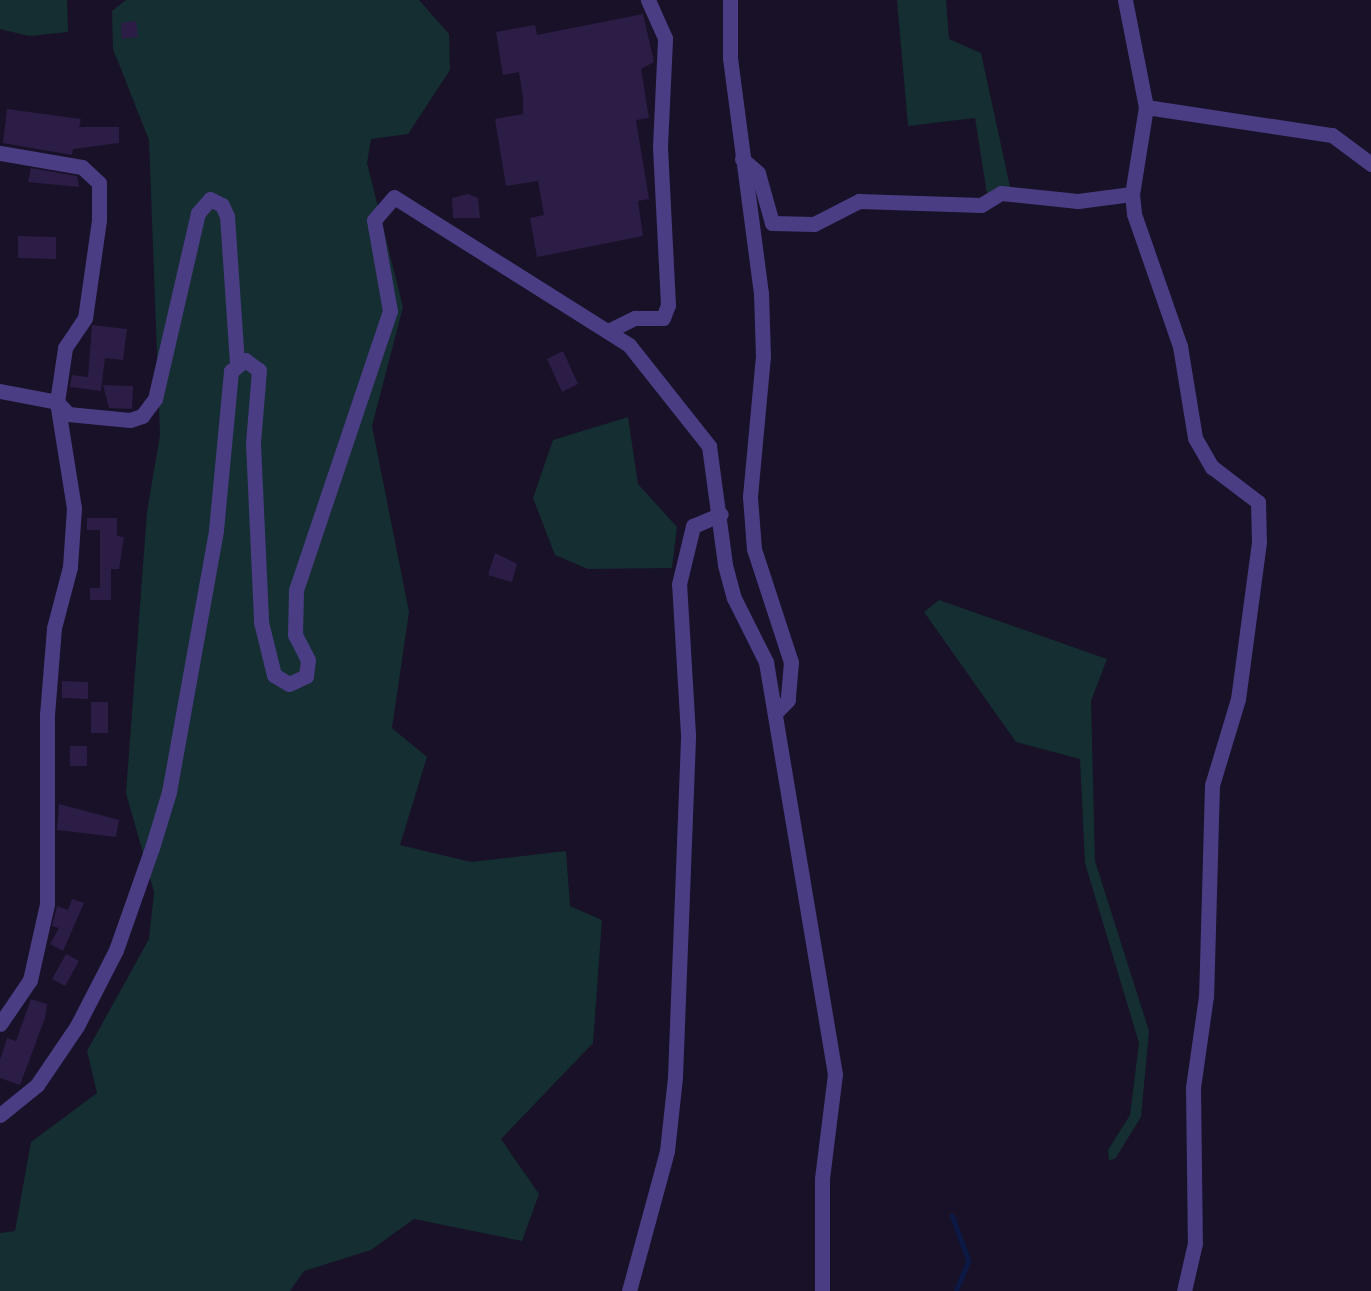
<!DOCTYPE html>
<html>
<head>
<meta charset="utf-8">
<style>
  body { margin:0 }
  #map { position:relative; width:1371px; height:1291px; overflow:hidden; background:#181127; font-family:Karla,sans-serif }
  div>[style] { position:absolute }
  .green>* { inset:0; background:#142e31 }
  .stream>* { height:4.5px; margin:-2.25px; padding:0 2.25px; transform-origin:2.25px; border-radius:2.25px; background:#0c1944 }
  .building>* { inset:0; background:#2c1d47 }
  .minor>* { height:15px; margin:-7.5px; padding:0 7.5px; transform-origin:7.5px; border-radius:7.5px; background:#4a3d84 }
  .tertiary>* { height:15px; margin:-7.5px; padding:0 7.5px; transform-origin:7.5px; border-radius:7.5px; background:#4a3d84 }
  span { translate:-50% -50%; white-space:nowrap; text-align:center; line-height:1.15; -webkit-text-stroke:5px #181127; paint-order:stroke }
</style>
</head>
<body>
<div id="map">
  <div class="green">
    <i style="clip-path:polygon(0 0,67px 0,68px 32px,29px 36px,0 29px)"></i>
    <i style="clip-path:polygon(126px 0,419px 0,449px 34px,450px 70px,408px 134px,371px 139px,367px 163px,403px 307px,372px 426px,409px 612px,392px 728px,427px 757px,400px 845px,471px 862px,566px 851px,570px 906px,602px 920px,593px 1043px,501px 1139px,539px 1194px,522px 1241px,414px 1219px,371px 1250px,304px 1271px,290px 1291px,0 1291px,0 1233px,15px 1231px,31px 1142px,97px 1093px,87px 1051px,149px 939px,154px 892px,126px 793px,147px 512px,160px 435px,149px 140px,113px 49px,112px 11px)"></i>
    <i style="clip-path:polygon(897px 0,946px 0,949px 39px,981px 53px,1011px 191px,987px 194px,975px 118px,908px 126px)"></i>
    <i style="clip-path:polygon(628px 417px,638px 484px,677px 527px,672px 568px,588px 569px,555px 555px,533px 498px,553px 440px)"></i>
    <i style="clip-path:polygon(939px 600px,1107px 659px,1091px 701px,1095px 861px,1149px 1031px,1141px 1117px,1115px 1159px,1109px 1160px,1108px 1150px,1130px 1115px,1139px 1043px,1085px 863px,1080px 759px,1016px 742px,924px 612px)"></i>
  </div>
  <div class="stream">
    <i style="left:952px;top:1215px;width:49px;rotate:69.7deg"></i>
    <i style="left:969px;top:1261px;width:33px;rotate:113deg"></i>
  </div>
  <div class="building">
    <i style="clip-path:polygon(643px 14px,654px 62px,641px 69px,649px 118px,636px 120px,649px 199px,638px 201px,643px 236px,537px 257px,530px 218px,544px 215px,538px 181px,506px 186px,495px 119px,523px 114px,523px 98px,519px 72px,503px 75px,496px 32px,535px 25px,537px 35px)"></i>
    <i style="clip-path:polygon(136px 21px,138px 37px,122px 39px,121px 23px)"></i>
    <i style="clip-path:polygon(7px 109px,81px 119px,79px 127px,119px 127px,119px 143px,73px 149px,72px 155px,3px 143px)"></i>
    <i style="clip-path:polygon(31px 168px,77px 176px,79px 187px,28px 182px)"></i>
    <i style="clip-path:polygon(468px 194px,478px 198px,480px 218px,453px 218px,452px 198px)"></i>
    <i style="clip-path:polygon(18px 236px,56px 237px,56px 259px,18px 258px)"></i>
    <i style="clip-path:polygon(92px 325px,127px 329px,123px 360px,105px 358px,101px 391px,70px 387px,72px 375px,88px 377px)"></i>
    <i style="clip-path:polygon(563px 351px,578px 384px,562px 392px,547px 359px)"></i>
    <i style="clip-path:polygon(103px 385px,133px 386px,132px 409px,109px 408px)"></i>
    <i style="clip-path:polygon(87px 518px,117px 518px,117px 536px,124px 537px,119px 569px,111px 569px,111px 600px,90px 600px,90px 588px,100px 588px,100px 530px,87px 530px)"></i>
    <i style="clip-path:polygon(495px 553px,517px 564px,512px 582px,488px 575px)"></i>
    <i style="clip-path:polygon(62px 681px,88px 682px,88px 699px,62px 698px)"></i>
    <i style="clip-path:polygon(91px 702px,108px 702px,108px 733px,91px 733px)"></i>
    <i style="clip-path:polygon(70px 746px,87px 746px,87px 766px,70px 766px)"></i>
    <i style="clip-path:polygon(59px 804px,119px 820px,116px 837px,57px 830px)"></i>
    <i style="clip-path:polygon(72px 899px,84px 903px,63px 951px,50px 944px,59px 928px,52px 926px,57px 906px,68px 910px)"></i>
    <i style="clip-path:polygon(66px 954px,79px 961px,65px 986px,52px 979px)"></i>
    <i style="clip-path:polygon(31px 999px,47px 1004px,45px 1018px,20px 1085px,0 1078px,0 1060px,7px 1038px,16px 1041px)"></i>
  </div>
  <div class="minor">
    <i style="left:1125px;top:0;width:109px;rotate:78.9deg"></i>
    <i style="left:1146px;top:107px;width:88px;rotate:99.1deg"></i>
    <i style="left:1132px;top:194px;width:20px;rotate:84deg"></i>
    <i style="left:1134px;top:214px;width:140px;rotate:70.8deg"></i>
    <i style="left:1180px;top:346px;width:93px;rotate:80.7deg"></i>
    <i style="left:1195px;top:438px;width:34px;rotate:60deg"></i>
    <i style="left:1212px;top:467px;width:58px;rotate:37.3deg"></i>
    <i style="left:1258px;top:502px;width:40px;rotate:88.6deg"></i>
    <i style="left:1259px;top:542px;width:158px;rotate:97.6deg"></i>
    <i style="left:1238px;top:699px;width:90px;rotate:106.8deg"></i>
    <i style="left:1212px;top:785px;width:211px;rotate:91.6deg"></i>
    <i style="left:1206px;top:996px;width:92px;rotate:98.1deg"></i>
    <i style="left:1193px;top:1087px;width:156px;rotate:89.3deg"></i>
    <i style="left:1195px;top:1243px;width:49px;rotate:102.9deg"></i>
    <i style="left:1146px;top:107px;width:188px;rotate:8.6deg"></i>
    <i style="left:1332px;top:135px;width:49px;rotate:36.6deg"></i>
    <i style="left:0;top:153px;width:83px;rotate:9.7deg"></i>
    <i style="left:82px;top:167px;width:23px;rotate:43deg"></i>
    <i style="left:99px;top:183px;width:37px;rotate:90deg"></i>
    <i style="left:99px;top:220px;width:99px;rotate:98.1deg"></i>
    <i style="left:85px;top:318px;width:36px;rotate:124deg"></i>
    <i style="left:65px;top:348px;width:55px;rotate:98.4deg"></i>
    <i style="left:57px;top:402px;width:107px;rotate:80.9deg"></i>
    <i style="left:74px;top:508px;width:59px;rotate:93.9deg"></i>
    <i style="left:70px;top:567px;width:63px;rotate:104.7deg"></i>
    <i style="left:54px;top:628px;width:87px;rotate:94.6deg"></i>
    <i style="left:47px;top:715px;width:189px;rotate:90deg"></i>
    <i style="left:47px;top:904px;width:78px;rotate:102.6deg"></i>
    <i style="left:30px;top:980px;width:53px;rotate:124.3deg"></i>
    <i style="left:742px;top:159px;width:21px;rotate:41deg"></i>
    <i style="left:758px;top:173px;width:52px;rotate:74.4deg"></i>
    <i style="left:772px;top:223px;width:42px;rotate:1.4deg"></i>
    <i style="left:814px;top:224px;width:51px;rotate:-27.1deg"></i>
    <i style="left:859px;top:201px;width:122px;rotate:1.9deg"></i>
    <i style="left:981px;top:205px;width:23px;rotate:-31deg"></i>
    <i style="left:1001px;top:193px;width:77px;rotate:5.9deg"></i>
    <i style="left:1078px;top:201px;width:54px;rotate:-7.4deg"></i>
    <i style="left:608px;top:331px;width:30px;rotate:-26deg"></i>
    <i style="left:635px;top:318px;width:28px"></i>
    <i style="left:663px;top:318px;width:14px;rotate:-69deg"></i>
    <i style="left:668px;top:305px;width:159px;rotate:-92.9deg"></i>
    <i style="left:660px;top:146px;width:108px;rotate:-87.3deg"></i>
    <i style="left:665px;top:38px;width:42px;rotate:-114.1deg"></i>
    <i style="left:0;top:391px;width:58px;rotate:10.9deg"></i>
    <i style="left:57px;top:402px;width:16px;rotate:47deg"></i>
    <i style="left:68px;top:414px;width:62px;rotate:5.5deg"></i>
    <i style="left:130px;top:420px;width:13px;rotate:-18deg"></i>
    <i style="left:142px;top:416px;width:21px;rotate:-53deg"></i>
    <i style="left:155px;top:399px;width:191px;rotate:-77deg"></i>
    <i style="left:198px;top:213px;width:18px;rotate:-49deg"></i>
    <i style="left:210px;top:199px;width:13px;rotate:27deg"></i>
    <i style="left:222px;top:205px;width:12px;rotate:66deg"></i>
    <i style="left:227px;top:216px;width:148px;rotate:86.1deg"></i>
    <i style="left:0;top:1115px;width:48px;rotate:-39deg"></i>
    <i style="left:37px;top:1085px;width:71px;rotate:-55.9deg"></i>
    <i style="left:77px;top:1026px;width:85px;rotate:-62.8deg"></i>
    <i style="left:116px;top:950px;width:108px;rotate:-70.6deg"></i>
    <i style="left:152px;top:848px;width:59px;rotate:-73.1deg"></i>
    <i style="left:169px;top:792px;width:266px;rotate:-79.8deg"></i>
    <i style="left:216px;top:530px;width:160px;rotate:-84.6deg"></i>
    <i style="left:231px;top:371px;width:18px;rotate:-38deg"></i>
    <i style="left:245px;top:360px;width:17px;rotate:36deg"></i>
    <i style="left:259px;top:370px;width:73px;rotate:94.7deg"></i>
    <i style="left:253px;top:443px;width:179px;rotate:87.4deg"></i>
    <i style="left:261px;top:622px;width:55px;rotate:76.2deg"></i>
    <i style="left:274px;top:675px;width:17px;rotate:31deg"></i>
    <i style="left:289px;top:684px;width:19px;rotate:-25deg"></i>
    <i style="left:306px;top:676px;width:16px;rotate:-83deg"></i>
    <i style="left:308px;top:660px;width:28px;rotate:-117deg"></i>
    <i style="left:295px;top:635px;width:45px;rotate:-88.7deg"></i>
    <i style="left:296px;top:590px;width:294px;rotate:-71.4deg"></i>
    <i style="left:390px;top:311px;width:92px;rotate:-100deg"></i>
    <i style="left:374px;top:220px;width:30px;rotate:-49deg"></i>
    <i style="left:394px;top:197px;width:278px;rotate:32.2deg"></i>
    <i style="left:629px;top:345px;width:129px;rotate:51.6deg"></i>
    <i style="left:709px;top:446px;width:120px;rotate:82.3deg"></i>
    <i style="left:725px;top:565px;width:34px;rotate:75deg"></i>
    <i style="left:734px;top:598px;width:72px;rotate:63.4deg"></i>
    <i style="left:766px;top:662px;width:418px;rotate:80.5deg"></i>
    <i style="left:835px;top:1074px;width:106px;rotate:97.1deg"></i>
    <i style="left:822px;top:1179px;width:112px;rotate:90deg"></i>
    <i style="left:629px;top:1291px;width:145px;rotate:-74.8deg"></i>
    <i style="left:667px;top:1151px;width:74px;rotate:-83.8deg"></i>
    <i style="left:675px;top:1077px;width:343px;rotate:-87.8deg"></i>
    <i style="left:688px;top:734px;width:150px;rotate:-93.4deg"></i>
    <i style="left:679px;top:584px;width:60px;rotate:-76.4deg"></i>
    <i style="left:693px;top:526px;width:30px;rotate:-23deg"></i>
  </div>
  <div class="tertiary">
    <i style="left:730px;top:0;width:58px;rotate:90deg"></i>
    <i style="left:730px;top:58px;width:237px;rotate:82.5deg"></i>
    <i style="left:761px;top:293px;width:63px;rotate:88.2deg"></i>
    <i style="left:763px;top:356px;width:142px;rotate:95.3deg"></i>
    <i style="left:750px;top:497px;width:52px;rotate:85.6deg"></i>
    <i style="left:754px;top:549px;width:119px;rotate:71.9deg"></i>
    <i style="left:791px;top:662px;width:38px;rotate:95deg"></i>
    <i style="left:788px;top:700px;width:18px;rotate:135deg"></i>
  </div>
</div>
</body>
</html>
